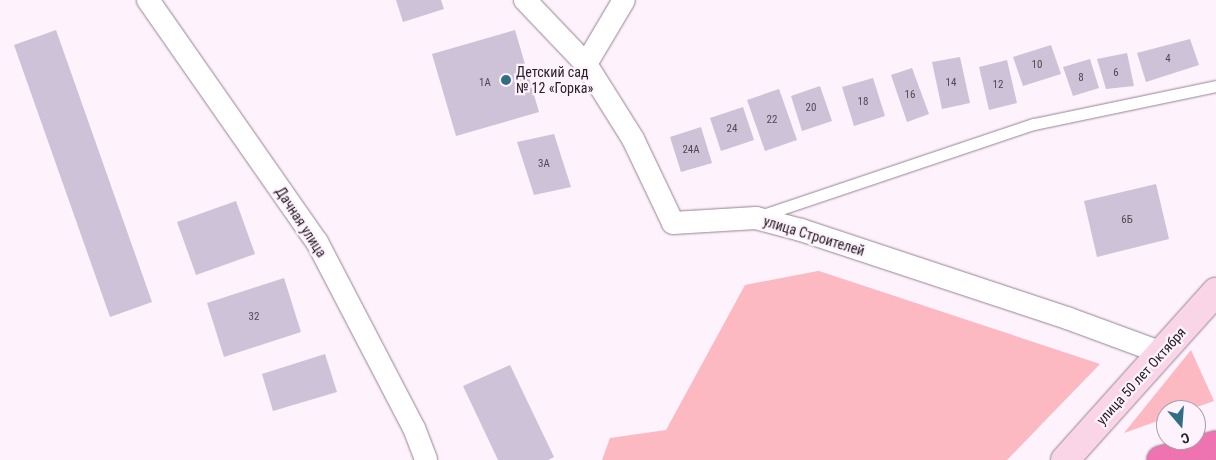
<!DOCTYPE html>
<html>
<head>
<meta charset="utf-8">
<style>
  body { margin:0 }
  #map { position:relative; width:1216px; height:460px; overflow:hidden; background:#fef2fc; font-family:"Roboto Condensed",sans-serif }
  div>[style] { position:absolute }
  .green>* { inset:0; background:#fcb9c1 }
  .building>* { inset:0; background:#cdc2d7 }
  .roads { filter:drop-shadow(0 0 1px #958393) drop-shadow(0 0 1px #958393) }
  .lane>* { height:11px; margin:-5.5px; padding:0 5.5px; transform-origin:5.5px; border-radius:5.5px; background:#fff }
  .street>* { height:22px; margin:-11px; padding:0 11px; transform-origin:11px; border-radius:11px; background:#fff }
  .secondary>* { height:28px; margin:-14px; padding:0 14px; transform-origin:14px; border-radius:14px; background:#fad5e8 }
  .highway>* { height:28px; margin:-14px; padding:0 14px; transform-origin:14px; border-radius:14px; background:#ed73b1 }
  .dots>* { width:14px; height:14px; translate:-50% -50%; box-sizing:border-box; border:2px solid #fef2fc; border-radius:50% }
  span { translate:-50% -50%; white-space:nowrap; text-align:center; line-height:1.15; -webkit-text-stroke:4.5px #fef2fc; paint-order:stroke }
  .number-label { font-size:11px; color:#514953 }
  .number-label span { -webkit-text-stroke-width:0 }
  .poi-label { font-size:14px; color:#282127 }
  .left { translate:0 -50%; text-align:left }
  .street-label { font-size:14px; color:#282127 }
  .north { position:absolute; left:1156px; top:400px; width:50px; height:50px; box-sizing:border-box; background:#fef2fc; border:1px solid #a89ea7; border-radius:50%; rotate:162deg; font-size:14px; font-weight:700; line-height:20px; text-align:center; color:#282127 }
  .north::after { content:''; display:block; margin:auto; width:18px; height:22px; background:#316e85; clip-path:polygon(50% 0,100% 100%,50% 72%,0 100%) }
</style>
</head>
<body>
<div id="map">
  <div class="green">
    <i style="clip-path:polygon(818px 271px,819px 271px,1100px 364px,1007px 460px,602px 460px,610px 438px,666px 430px,745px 285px)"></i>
    <i style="clip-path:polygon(1191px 350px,1214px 401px,1188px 410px,1166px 410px,1166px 418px,1124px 433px)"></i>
  </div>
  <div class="building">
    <i style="clip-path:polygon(396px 0,441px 0,444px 9px,403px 22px)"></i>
    <i style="clip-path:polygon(56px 30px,152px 302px,110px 317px,14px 45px)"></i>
    <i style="clip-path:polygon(515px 30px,539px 112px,456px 136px,432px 54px)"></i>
    <i style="clip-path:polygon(1190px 39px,1199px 65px,1146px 82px,1137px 53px)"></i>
    <i style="clip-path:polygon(1051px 45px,1061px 74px,1023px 86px,1013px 57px)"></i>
    <i style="clip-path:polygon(1127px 53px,1134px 86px,1106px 89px,1097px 59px)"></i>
    <i style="clip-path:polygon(960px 57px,970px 103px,942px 109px,932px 62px)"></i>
    <i style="clip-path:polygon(1090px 59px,1099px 88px,1073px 96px,1063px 67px)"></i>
    <i style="clip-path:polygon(1007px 60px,1017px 103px,989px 110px,979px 67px)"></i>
    <i style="clip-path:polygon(912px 68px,929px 114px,907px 122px,891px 75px)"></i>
    <i style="clip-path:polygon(873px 78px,885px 116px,854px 126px,842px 87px)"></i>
    <i style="clip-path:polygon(820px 86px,832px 121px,802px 131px,791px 96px)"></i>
    <i style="clip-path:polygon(779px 89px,797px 140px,765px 151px,747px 100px)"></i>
    <i style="clip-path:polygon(743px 107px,754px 140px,721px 151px,710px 118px)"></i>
    <i style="clip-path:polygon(701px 127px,712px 163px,681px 172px,670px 137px)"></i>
    <i style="clip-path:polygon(554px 134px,571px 187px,534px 195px,517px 142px)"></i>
    <i style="clip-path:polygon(1156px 184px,1169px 239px,1097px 257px,1084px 201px)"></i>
    <i style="clip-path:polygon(236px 201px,255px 254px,196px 275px,177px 222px)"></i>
    <i style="clip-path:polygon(284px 278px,301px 332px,224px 357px,207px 303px)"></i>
    <i style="clip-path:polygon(325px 354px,337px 392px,273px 411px,262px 374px)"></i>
    <i style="clip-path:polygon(510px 365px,554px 457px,548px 460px,498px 460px,463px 386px)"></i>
  </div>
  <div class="roads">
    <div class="lane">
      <i style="left:760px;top:216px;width:289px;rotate:-18.6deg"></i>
      <i style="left:1034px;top:124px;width:186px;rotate:-11.8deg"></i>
    </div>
    <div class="street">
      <i style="left:148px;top:0;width:295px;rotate:55.1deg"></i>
      <i style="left:317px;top:242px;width:210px;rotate:62.5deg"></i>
      <i style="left:414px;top:428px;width:34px;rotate:69deg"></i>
      <i style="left:525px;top:0;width:88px;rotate:46.4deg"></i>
      <i style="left:586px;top:64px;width:89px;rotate:57.9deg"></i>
      <i style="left:633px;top:139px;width:93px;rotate:64.5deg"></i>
      <i style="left:673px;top:223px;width:83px;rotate:-3.4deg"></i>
      <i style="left:756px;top:218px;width:47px;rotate:14.9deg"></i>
      <i style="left:801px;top:230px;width:280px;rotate:18.3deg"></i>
      <i style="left:1067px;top:318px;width:101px;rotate:20.2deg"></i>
      <i style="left:586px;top:64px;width:74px;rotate:-59.3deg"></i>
    </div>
    <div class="secondary">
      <i style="left:1065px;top:460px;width:226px;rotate:-48.1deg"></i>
    </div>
    <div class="highway">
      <i style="left:1161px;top:460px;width:57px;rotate:-15.3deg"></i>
    </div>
  </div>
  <div class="dots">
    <i style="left:506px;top:80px;background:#316e85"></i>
  </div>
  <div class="number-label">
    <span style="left:1168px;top:59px">4</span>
    <span style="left:1037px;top:65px">10</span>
    <span style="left:1116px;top:73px">6</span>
    <span style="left:1081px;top:78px">8</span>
    <span style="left:485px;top:83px">1А</span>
    <span style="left:951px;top:83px">14</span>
    <span style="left:998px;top:85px">12</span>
    <span style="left:910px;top:95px">16</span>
    <span style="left:863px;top:102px">18</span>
    <span style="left:811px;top:108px">20</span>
    <span style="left:772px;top:120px">22</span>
    <span style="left:732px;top:129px">24</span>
    <span style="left:691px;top:150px">24А</span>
    <span style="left:544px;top:164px">3А</span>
    <span style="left:1127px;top:220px">6Б</span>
    <span style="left:254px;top:317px">32</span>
  </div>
  <div class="poi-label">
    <span class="left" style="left:516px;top:80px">Детский сад<br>№ 12 «Горка»</span>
  </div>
  <div class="street-label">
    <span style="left:301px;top:222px;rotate:57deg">Дачная улица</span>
    <span style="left:814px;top:236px;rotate:17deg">улица Строителей</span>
    <span style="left:1141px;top:376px;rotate:-48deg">улица 50 лет Октября</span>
  </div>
  <div class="north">С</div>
</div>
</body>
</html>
